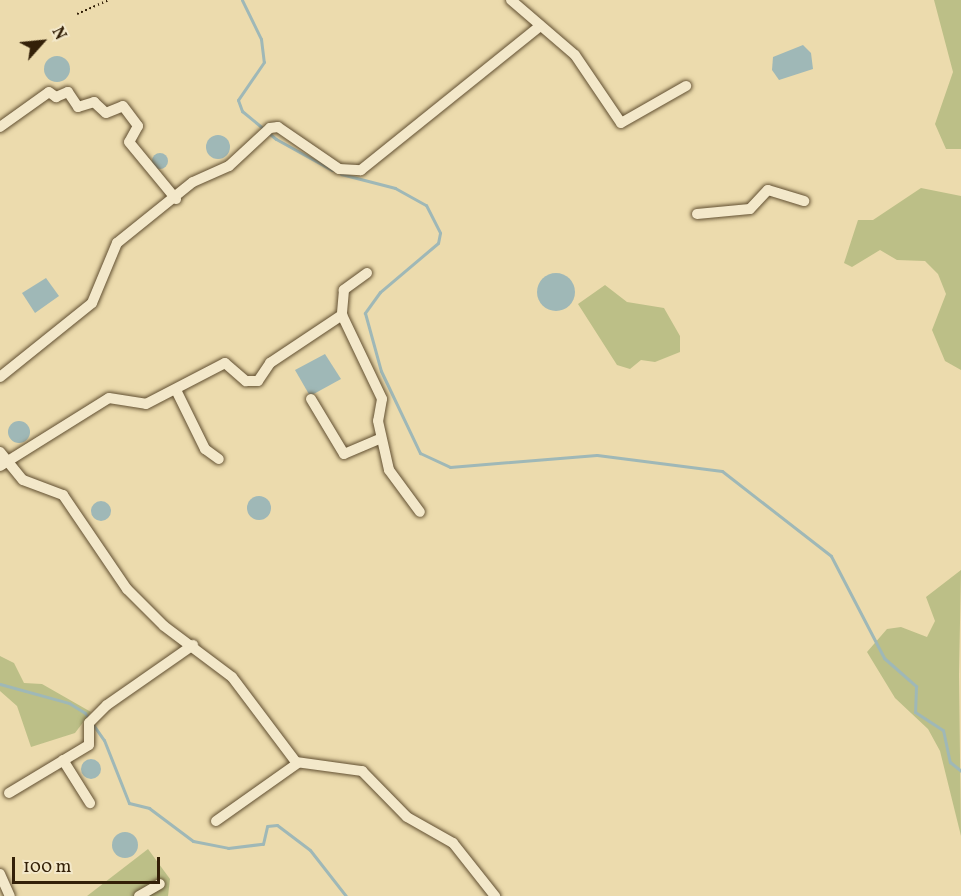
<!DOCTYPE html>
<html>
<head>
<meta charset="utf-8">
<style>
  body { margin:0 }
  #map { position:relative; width:961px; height:896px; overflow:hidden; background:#ecdbad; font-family:Vollkorn,serif }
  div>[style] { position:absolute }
  .green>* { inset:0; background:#bcbf87 }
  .water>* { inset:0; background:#9fb8b7 }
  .round { border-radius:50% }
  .stream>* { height:3px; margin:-1.5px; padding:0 1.5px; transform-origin:1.5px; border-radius:1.5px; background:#9fb8b7 }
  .path>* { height:1.5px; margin-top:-0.75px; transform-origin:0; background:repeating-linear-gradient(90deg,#332008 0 1.5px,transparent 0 4.5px) }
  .roads { filter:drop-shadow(0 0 2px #614f31) drop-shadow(0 0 2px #614f31) }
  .street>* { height:10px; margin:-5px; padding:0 5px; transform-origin:5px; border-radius:5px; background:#f3e8ca }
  span { translate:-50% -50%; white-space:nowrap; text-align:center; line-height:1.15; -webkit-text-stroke:4.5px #f3e8ca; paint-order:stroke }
  .north { position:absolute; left:12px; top:12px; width:60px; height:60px; -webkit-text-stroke:4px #f3e8ca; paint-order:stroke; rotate:63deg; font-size:16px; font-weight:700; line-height:24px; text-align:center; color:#332008 }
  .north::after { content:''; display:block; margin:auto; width:21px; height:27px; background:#332008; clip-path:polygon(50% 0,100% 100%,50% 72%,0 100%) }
  .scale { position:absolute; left:12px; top:857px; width:148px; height:27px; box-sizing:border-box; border:3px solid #332008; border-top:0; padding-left:8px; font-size:18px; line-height:21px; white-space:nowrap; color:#332008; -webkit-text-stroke:4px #f3e8ca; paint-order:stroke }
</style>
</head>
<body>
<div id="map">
  <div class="green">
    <i style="clip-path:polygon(934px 0,961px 0,961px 149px,946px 149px,935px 124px,953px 72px)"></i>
    <i style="clip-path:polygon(921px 188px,961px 196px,961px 370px,945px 361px,932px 330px,946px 294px,938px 274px,925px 261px,897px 260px,880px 250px,852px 267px,844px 263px,858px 220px,873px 220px)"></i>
    <i style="clip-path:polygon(605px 285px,627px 302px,664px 308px,680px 336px,680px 352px,655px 362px,641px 360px,630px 369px,617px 365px,578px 304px)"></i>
    <i style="clip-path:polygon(961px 570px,959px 675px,961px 836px,940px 751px,928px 729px,895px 698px,867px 652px,887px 629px,901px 627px,927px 637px,935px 621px,926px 597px)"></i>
    <i style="clip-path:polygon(0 656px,14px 663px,24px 683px,42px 684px,91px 712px,75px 733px,31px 747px,17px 706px,0 691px)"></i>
    <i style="clip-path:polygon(148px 849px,170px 879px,168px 896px,87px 896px)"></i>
  </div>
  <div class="water">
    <i style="clip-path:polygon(803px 45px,811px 53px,813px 69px,779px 80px,772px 70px,773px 57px)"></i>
    <i class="round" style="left:44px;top:56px;width:26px;height:26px"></i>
    <i class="round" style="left:206px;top:135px;width:24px;height:24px"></i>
    <i class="round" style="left:152px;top:153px;width:16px;height:16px"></i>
    <i class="round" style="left:537px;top:273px;width:38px;height:38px"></i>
    <i style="clip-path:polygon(46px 278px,59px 296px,35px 313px,22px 293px)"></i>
    <i style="clip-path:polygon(325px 354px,341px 379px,310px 396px,295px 370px)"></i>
    <i class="round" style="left:8px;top:421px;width:22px;height:22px"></i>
    <i class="round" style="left:247px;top:496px;width:24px;height:24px"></i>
    <i class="round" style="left:91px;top:501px;width:20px;height:20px"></i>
    <i class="round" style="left:81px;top:759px;width:20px;height:20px"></i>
    <i class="round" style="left:112px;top:832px;width:26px;height:26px"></i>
  </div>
  <div class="stream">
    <i style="left:242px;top:0;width:43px;rotate:64deg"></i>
    <i style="left:261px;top:39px;width:23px;rotate:83deg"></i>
    <i style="left:264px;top:62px;width:46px;rotate:124.4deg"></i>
    <i style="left:238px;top:100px;width:12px;rotate:70deg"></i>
    <i style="left:242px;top:111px;width:44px;rotate:39.5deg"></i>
    <i style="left:276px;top:139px;width:64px;rotate:29deg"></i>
    <i style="left:341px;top:174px;width:56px;rotate:14.5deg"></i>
    <i style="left:395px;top:188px;width:35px;rotate:29deg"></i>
    <i style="left:426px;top:205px;width:31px;rotate:63deg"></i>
    <i style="left:440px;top:233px;width:10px;rotate:101deg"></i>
    <i style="left:438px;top:243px;width:76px;rotate:139.8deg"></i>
    <i style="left:380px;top:292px;width:26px;rotate:126deg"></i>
    <i style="left:365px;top:313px;width:60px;rotate:74.6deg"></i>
    <i style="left:381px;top:371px;width:91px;rotate:64.6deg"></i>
    <i style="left:420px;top:453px;width:33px;rotate:25deg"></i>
    <i style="left:450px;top:467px;width:147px;rotate:-4.7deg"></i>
    <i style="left:597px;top:455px;width:126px;rotate:7.3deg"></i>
    <i style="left:722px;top:471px;width:138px;rotate:37.9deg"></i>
    <i style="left:831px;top:556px;width:115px;rotate:62.5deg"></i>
    <i style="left:884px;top:658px;width:43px;rotate:41.2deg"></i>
    <i style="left:916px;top:686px;width:26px;rotate:92deg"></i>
    <i style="left:915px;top:712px;width:33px;rotate:33deg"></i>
    <i style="left:943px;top:730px;width:33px;rotate:78deg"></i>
    <i style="left:950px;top:762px;width:14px;rotate:39deg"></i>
    <i style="left:0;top:684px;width:72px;rotate:15.4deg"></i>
    <i style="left:69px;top:703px;width:19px;rotate:32deg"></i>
    <i style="left:85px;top:713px;width:33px;rotate:55deg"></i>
    <i style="left:104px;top:740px;width:68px;rotate:68.4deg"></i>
    <i style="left:129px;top:803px;width:21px;rotate:14deg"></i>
    <i style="left:149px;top:808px;width:55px;rotate:36.9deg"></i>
    <i style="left:193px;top:841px;width:36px;rotate:11deg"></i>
    <i style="left:228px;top:848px;width:35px;rotate:-7deg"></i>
    <i style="left:263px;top:844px;width:18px;rotate:-77deg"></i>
    <i style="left:267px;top:826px;width:10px;rotate:-6deg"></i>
    <i style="left:277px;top:825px;width:41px;rotate:37.1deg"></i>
    <i style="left:310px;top:850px;width:58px;rotate:52deg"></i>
  </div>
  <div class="path">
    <i style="left:77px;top:14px;width:35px;rotate:-24deg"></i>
  </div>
  <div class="roads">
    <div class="street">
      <i style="left:511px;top:0;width:84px;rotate:40.7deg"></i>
      <i style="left:575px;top:55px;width:82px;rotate:55.9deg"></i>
      <i style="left:621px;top:123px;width:75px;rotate:-29.6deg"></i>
      <i style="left:0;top:127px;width:60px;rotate:-35.5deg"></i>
      <i style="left:49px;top:92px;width:9px;rotate:36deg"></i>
      <i style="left:56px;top:97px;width:13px;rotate:-23deg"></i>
      <i style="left:68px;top:92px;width:18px;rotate:56deg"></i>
      <i style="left:78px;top:107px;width:17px;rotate:-17deg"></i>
      <i style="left:94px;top:102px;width:16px;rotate:43deg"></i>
      <i style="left:106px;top:113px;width:18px;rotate:-22deg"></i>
      <i style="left:123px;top:106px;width:25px;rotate:53deg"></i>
      <i style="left:138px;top:126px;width:18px;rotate:119deg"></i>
      <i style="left:129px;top:142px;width:74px;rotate:50.5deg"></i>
      <i style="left:697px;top:214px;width:53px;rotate:-5.4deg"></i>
      <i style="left:750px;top:209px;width:26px;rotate:-47deg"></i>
      <i style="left:768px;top:190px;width:38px;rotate:17deg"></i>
      <i style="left:367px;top:273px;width:29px;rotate:144deg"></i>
      <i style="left:344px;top:290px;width:25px;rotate:95deg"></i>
      <i style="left:342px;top:315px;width:93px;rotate:64.5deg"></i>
      <i style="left:382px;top:399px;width:22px;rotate:100deg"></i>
      <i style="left:378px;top:421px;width:50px;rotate:77.3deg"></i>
      <i style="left:389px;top:470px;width:52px;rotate:53.6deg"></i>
      <i style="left:0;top:377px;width:118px;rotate:-38.8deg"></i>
      <i style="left:92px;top:303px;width:65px;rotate:-67.4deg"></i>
      <i style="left:117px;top:243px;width:97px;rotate:-38.8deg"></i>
      <i style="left:193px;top:182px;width:39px;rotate:-24deg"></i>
      <i style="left:229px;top:166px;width:56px;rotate:-42.8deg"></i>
      <i style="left:270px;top:128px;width:8px;rotate:-7deg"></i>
      <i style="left:278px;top:127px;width:74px;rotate:34.5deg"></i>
      <i style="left:339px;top:169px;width:22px;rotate:3deg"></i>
      <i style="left:361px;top:170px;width:230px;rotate:-38.8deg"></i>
      <i style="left:176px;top:390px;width:66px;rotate:63.8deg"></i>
      <i style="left:205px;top:449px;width:17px;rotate:36deg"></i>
      <i style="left:311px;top:399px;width:64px;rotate:59deg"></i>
      <i style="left:344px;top:454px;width:39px;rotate:-23deg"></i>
      <i style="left:0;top:452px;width:36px;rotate:51deg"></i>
      <i style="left:23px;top:480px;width:43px;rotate:20.6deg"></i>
      <i style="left:63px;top:495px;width:114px;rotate:55.8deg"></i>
      <i style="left:127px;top:589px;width:52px;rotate:45deg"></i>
      <i style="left:164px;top:626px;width:85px;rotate:36.9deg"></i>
      <i style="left:232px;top:677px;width:106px;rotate:53deg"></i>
      <i style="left:296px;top:762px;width:67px;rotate:7.8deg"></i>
      <i style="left:362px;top:771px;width:64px;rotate:45.6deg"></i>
      <i style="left:407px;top:817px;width:53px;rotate:29.5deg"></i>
      <i style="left:453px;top:843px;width:68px;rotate:51.6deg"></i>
      <i style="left:0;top:466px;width:128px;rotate:-32deg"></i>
      <i style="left:109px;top:398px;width:37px;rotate:9deg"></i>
      <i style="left:146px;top:404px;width:89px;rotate:-27.4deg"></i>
      <i style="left:225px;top:363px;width:28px;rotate:41deg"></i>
      <i style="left:246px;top:381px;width:12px"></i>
      <i style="left:258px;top:381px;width:22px;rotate:-56deg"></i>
      <i style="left:270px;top:363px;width:87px;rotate:-33.7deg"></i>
      <i style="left:63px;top:760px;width:51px;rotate:57.9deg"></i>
      <i style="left:9px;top:793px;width:93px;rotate:-31deg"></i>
      <i style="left:89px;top:745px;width:22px;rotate:-90deg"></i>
      <i style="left:89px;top:723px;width:25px;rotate:-45deg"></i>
      <i style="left:107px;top:705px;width:105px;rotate:-34.9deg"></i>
      <i style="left:216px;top:821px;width:100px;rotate:-35.3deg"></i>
      <i style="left:0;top:874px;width:24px;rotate:66deg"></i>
      <i style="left:139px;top:896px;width:24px;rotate:-30deg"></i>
    </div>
  </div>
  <div class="north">N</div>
  <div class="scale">100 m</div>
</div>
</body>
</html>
